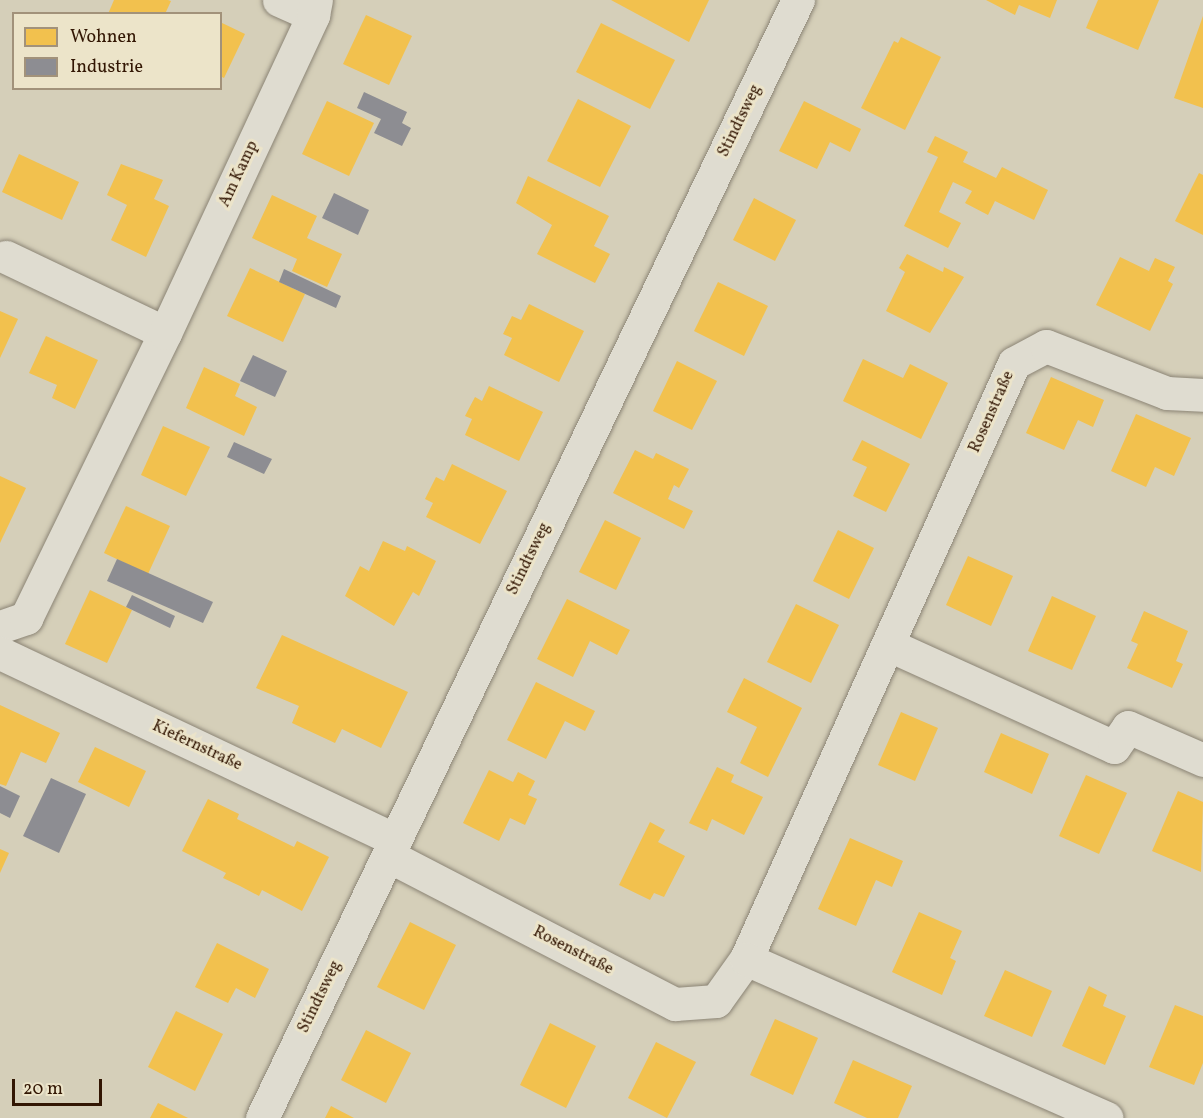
<!DOCTYPE html>
<html>
<head>
<meta charset="utf-8">
<style>
  body { margin:0 }
  #map { position:relative; width:1203px; height:1118px; overflow:hidden; background:#d5cfb9; font-family:Vollkorn,serif }
  div>[style] { position:absolute }
  .homes>* { inset:0; background:#f2c14e }
  .industry>* { inset:0; background:#8d8d92 }
  .roads { filter:drop-shadow(0 0 2px #8b8475) drop-shadow(0 0 2px #8b8475) }
  .street>* { height:33px; margin:-16.5px; padding:0 16.5px; transform-origin:16.5px; border-radius:16.5px; background:#dfdcd0 }
  span { translate:-50% -50%; white-space:nowrap; text-align:center; line-height:1.15; -webkit-text-stroke:6px #ece4c9; paint-order:stroke }
  .street-label { font-size:16px; color:#321603 }
  .legend { position:absolute; left:12px; top:12px; width:210px; height:78px; box-sizing:border-box; background:#ece4c9; border:2px solid #a2927a; margin:0; padding:8px 10px; list-style:none; font-size:18px; color:#321603 }
  .legend li { display:flex; align-items:center; gap:12px; height:30px }
  .legend b { width:30px; border:2px solid #a2927a }
  .scale { position:absolute; left:12px; top:1079px; width:90px; height:27px; box-sizing:border-box; border:3px solid #321603; border-top:0; padding-left:8px; font-size:18px; line-height:21px; white-space:nowrap; color:#321603; -webkit-text-stroke:4px #ece4c9; paint-order:stroke }
</style>
</head>
<body>
<div id="map">
  <div class="homes">
    <i style="clip-path:polygon(114px 0,168px 0,171px 1px,165px 14px,108px 14px)"></i>
    <i style="clip-path:polygon(611px 0,709px 0,689px 42px)"></i>
    <i style="clip-path:polygon(986px 0,1057px 0,1050px 18px,1019px 5px,1015px 15px)"></i>
    <i style="clip-path:polygon(1098px 0,1159px 0,1138px 50px,1086px 28px)"></i>
    <i style="clip-path:polygon(366px 15px,412px 36px,389px 85px,343px 64px)"></i>
    <i style="clip-path:polygon(1203px 16px,1203px 108px,1174px 98px)"></i>
    <i style="clip-path:polygon(220px 22px,245px 34px,224px 78px,220px 76px)"></i>
    <i style="clip-path:polygon(601px 23px,675px 60px,650px 109px,576px 72px)"></i>
    <i style="clip-path:polygon(901px 37px,941px 57px,905px 130px,861px 108px,894px 41px,898px 43px)"></i>
    <i style="clip-path:polygon(578px 99px,631px 126px,600px 187px,547px 161px)"></i>
    <i style="clip-path:polygon(327px 101px,374px 123px,349px 176px,302px 154px)"></i>
    <i style="clip-path:polygon(804px 101px,861px 129px,850px 152px,830px 142px,817px 169px,779px 151px)"></i>
    <i style="clip-path:polygon(935px 136px,968px 152px,963px 162px,996px 178px,1002px 167px,1048px 190px,1034px 220px,995px 201px,988px 215px,965px 203px,972px 191px,953px 182px,939px 212px,961px 223px,948px 248px,904px 226px,938px 157px,927px 152px)"></i>
    <i style="clip-path:polygon(19px 154px,79px 182px,62px 220px,2px 192px)"></i>
    <i style="clip-path:polygon(121px 164px,163px 180px,154px 199px,169px 206px,146px 257px,111px 240px,127px 205px,107px 195px)"></i>
    <i style="clip-path:polygon(1199px 173px,1203px 175px,1203px 235px,1175px 221px)"></i>
    <i style="clip-path:polygon(528px 176px,609px 216px,594px 246px,610px 254px,595px 283px,537px 254px,552px 225px,516px 203px)"></i>
    <i style="clip-path:polygon(272px 195px,317px 216px,307px 238px,342px 254px,327px 287px,292px 271px,297px 259px,252px 238px)"></i>
    <i style="clip-path:polygon(754px 198px,796px 220px,775px 261px,733px 240px)"></i>
    <i style="clip-path:polygon(907px 254px,943px 272px,944px 267px,964px 277px,930px 333px,886px 311px,905px 272px,899px 268px)"></i>
    <i style="clip-path:polygon(1120px 257px,1149px 271px,1155px 258px,1175px 267px,1168px 281px,1173px 284px,1150px 331px,1096px 305px)"></i>
    <i style="clip-path:polygon(250px 268px,305px 294px,283px 342px,227px 316px)"></i>
    <i style="clip-path:polygon(718px 282px,768px 306px,744px 356px,694px 331px)"></i>
    <i style="clip-path:polygon(529px 304px,584px 331px,559px 382px,504px 355px,512px 338px,503px 334px,512px 316px,521px 320px)"></i>
    <i style="clip-path:polygon(0 311px,18px 319px,0 358px)"></i>
    <i style="clip-path:polygon(46px 336px,98px 360px,75px 409px,52px 398px,57px 385px,29px 373px)"></i>
    <i style="clip-path:polygon(863px 359px,903px 378px,910px 364px,948px 383px,921px 439px,843px 401px)"></i>
    <i style="clip-path:polygon(677px 361px,717px 381px,692px 430px,653px 411px)"></i>
    <i style="clip-path:polygon(204px 367px,240px 384px,235px 396px,257px 407px,244px 436px,186px 408px)"></i>
    <i style="clip-path:polygon(1051px 377px,1104px 400px,1093px 427px,1078px 420px,1064px 450px,1026px 433px)"></i>
    <i style="clip-path:polygon(489px 386px,543px 412px,519px 461px,465px 435px,472px 419px,465px 416px,475px 397px,482px 401px)"></i>
    <i style="clip-path:polygon(1136px 414px,1191px 438px,1174px 476px,1155px 467px,1146px 487px,1111px 471px)"></i>
    <i style="clip-path:polygon(163px 426px,210px 447px,186px 496px,141px 475px)"></i>
    <i style="clip-path:polygon(862px 440px,910px 464px,886px 512px,853px 496px,867px 467px,852px 460px)"></i>
    <i style="clip-path:polygon(635px 450px,653px 459px,656px 453px,689px 469px,679px 488px,674px 485px,668px 499px,693px 511px,684px 529px,613px 493px)"></i>
    <i style="clip-path:polygon(452px 464px,507px 491px,480px 544px,426px 517px,433px 503px,425px 499px,436px 477px,444px 481px)"></i>
    <i style="clip-path:polygon(0 476px,26px 488px,0 543px)"></i>
    <i style="clip-path:polygon(126px 506px,170px 526px,148px 574px,104px 553px)"></i>
    <i style="clip-path:polygon(605px 520px,641px 538px,616px 590px,579px 572px)"></i>
    <i style="clip-path:polygon(838px 530px,874px 548px,849px 599px,813px 581px)"></i>
    <i style="clip-path:polygon(383px 541px,405px 551px,407px 546px,436px 561px,419px 596px,413px 592px,394px 626px,345px 596px,360px 566px,369px 571px)"></i>
    <i style="clip-path:polygon(968px 556px,1013px 576px,991px 626px,946px 605px)"></i>
    <i style="clip-path:polygon(90px 590px,132px 610px,107px 663px,65px 644px)"></i>
    <i style="clip-path:polygon(1052px 596px,1096px 616px,1072px 670px,1028px 651px)"></i>
    <i style="clip-path:polygon(567px 599px,630px 630px,617px 655px,590px 641px,573px 677px,537px 659px)"></i>
    <i style="clip-path:polygon(796px 604px,839px 625px,811px 683px,767px 662px)"></i>
    <i style="clip-path:polygon(1144px 611px,1188px 631px,1176px 661px,1183px 664px,1172px 688px,1127px 668px,1138px 644px,1131px 641px)"></i>
    <i style="clip-path:polygon(282px 635px,408px 692px,381px 748px,342px 729px,335px 743px,292px 723px,299px 706px,256px 688px)"></i>
    <i style="clip-path:polygon(744px 678px,802px 708px,768px 777px,740px 763px,757px 727px,727px 712px)"></i>
    <i style="clip-path:polygon(536px 682px,595px 711px,585px 731px,565px 721px,546px 759px,507px 740px)"></i>
    <i style="clip-path:polygon(0 705px,60px 733px,46px 763px,21px 752px,6px 786px,0 784px)"></i>
    <i style="clip-path:polygon(901px 712px,938px 728px,915px 781px,878px 765px)"></i>
    <i style="clip-path:polygon(1001px 733px,1049px 754px,1032px 794px,984px 772px)"></i>
    <i style="clip-path:polygon(95px 747px,146px 771px,129px 807px,78px 782px)"></i>
    <i style="clip-path:polygon(717px 767px,734px 775px,731px 782px,763px 797px,744px 835px,712px 819px,707px 831px,689px 823px)"></i>
    <i style="clip-path:polygon(489px 770px,513px 782px,518px 772px,535px 781px,528px 795px,537px 799px,525px 825px,510px 818px,499px 841px,463px 823px)"></i>
    <i style="clip-path:polygon(1086px 775px,1127px 793px,1099px 854px,1059px 836px)"></i>
    <i style="clip-path:polygon(1178px 791px,1203px 802px,1201px 872px,1152px 851px)"></i>
    <i style="clip-path:polygon(208px 799px,239px 814px,237px 819px,294px 847px,297px 841px,329px 857px,302px 911px,262px 890px,259px 896px,240px 886px,223px 878px,226px 873px,182px 851px)"></i>
    <i style="clip-path:polygon(650px 822px,665px 830px,658px 842px,685px 856px,664px 897px,654px 893px,650px 900px,619px 885px)"></i>
    <i style="clip-path:polygon(850px 838px,903px 861px,892px 887px,876px 880px,856px 926px,818px 909px)"></i>
    <i style="clip-path:polygon(0 849px,9px 853px,0 873px)"></i>
    <i style="clip-path:polygon(919px 912px,962px 931px,950px 958px,956px 961px,942px 995px,892px 972px)"></i>
    <i style="clip-path:polygon(410px 922px,456px 945px,424px 1010px,377px 987px)"></i>
    <i style="clip-path:polygon(217px 943px,269px 969px,255px 998px,236px 988px,228px 1003px,195px 987px)"></i>
    <i style="clip-path:polygon(1005px 970px,1052px 991px,1032px 1037px,984px 1016px)"></i>
    <i style="clip-path:polygon(1089px 986px,1107px 995px,1103px 1006px,1126px 1016px,1105px 1065px,1062px 1046px)"></i>
    <i style="clip-path:polygon(1175px 1005px,1203px 1016px,1203px 1063px,1194px 1085px,1149px 1067px)"></i>
    <i style="clip-path:polygon(176px 1011px,223px 1034px,195px 1091px,148px 1067px)"></i>
    <i style="clip-path:polygon(775px 1019px,818px 1038px,793px 1095px,750px 1075px)"></i>
    <i style="clip-path:polygon(550px 1023px,596px 1046px,566px 1108px,520px 1085px)"></i>
    <i style="clip-path:polygon(366px 1030px,411px 1053px,386px 1103px,341px 1080px)"></i>
    <i style="clip-path:polygon(656px 1042px,696px 1062px,667px 1118px,628px 1098px)"></i>
    <i style="clip-path:polygon(853px 1060px,912px 1086px,898px 1118px,867px 1118px,834px 1103px)"></i>
    <i style="clip-path:polygon(158px 1103px,188px 1118px,150px 1118px)"></i>
    <i style="clip-path:polygon(331px 1106px,354px 1118px,325px 1118px)"></i>
  </div>
  <div class="industry">
    <i style="clip-path:polygon(364px 92px,407px 112px,402px 123px,411px 128px,402px 146px,374px 133px,381px 119px,357px 108px)"></i>
    <i style="clip-path:polygon(334px 193px,369px 210px,358px 235px,322px 218px)"></i>
    <i style="clip-path:polygon(284px 269px,341px 296px,336px 308px,279px 282px)"></i>
    <i style="clip-path:polygon(253px 355px,287px 371px,275px 397px,240px 381px)"></i>
    <i style="clip-path:polygon(234px 442px,272px 459px,264px 474px,227px 457px)"></i>
    <i style="clip-path:polygon(117px 559px,213px 602px,203px 623px,107px 581px)"></i>
    <i style="clip-path:polygon(132px 595px,175px 616px,170px 628px,126px 607px)"></i>
    <i style="clip-path:polygon(51px 778px,86px 794px,59px 853px,23px 836px)"></i>
    <i style="clip-path:polygon(0 786px,20px 796px,10px 818px,0 813px)"></i>
  </div>
  <div class="roads">
    <div class="street">
      <i style="left:279px;top:0;width:37px;rotate:24deg"></i>
      <i style="left:6px;top:257px;width:176px;rotate:25.5deg"></i>
      <i style="left:0;top:627px;width:28px;rotate:-19deg"></i>
      <i style="left:26px;top:618px;width:317px;rotate:-64deg"></i>
      <i style="left:165px;top:333px;width:351px;rotate:-65deg"></i>
      <i style="left:313px;top:15px;width:15px;rotate:-79deg"></i>
      <i style="left:889px;top:645px;width:247px;rotate:24.4deg"></i>
      <i style="left:1114px;top:747px;width:24px;rotate:-55deg"></i>
      <i style="left:1128px;top:727px;width:82px;rotate:23.7deg"></i>
      <i style="left:0;top:653px;width:436px;rotate:25.3deg"></i>
      <i style="left:389px;top:856px;width:322px;rotate:27.4deg"></i>
      <i style="left:675px;top:1004px;width:41px;rotate:-4.2deg"></i>
      <i style="left:716px;top:1001px;width:52px;rotate:-54.5deg"></i>
      <i style="left:746px;top:959px;width:653px;rotate:-65.79deg"></i>
      <i style="left:1014px;top:363px;width:36px;rotate:-28deg"></i>
      <i style="left:1046px;top:346px;width:130px;rotate:21.2deg"></i>
      <i style="left:1167px;top:393px;width:36px;rotate:3deg"></i>
      <i style="left:746px;top:959px;width:394px;rotate:23.8deg"></i>
      <i style="left:262px;top:1118px;width:1240px;rotate:-64.39deg"></i>
    </div>
  </div>
  <div class="street-label">
    <span style="left:740px;top:121px;rotate:-64deg">Stindtsweg</span>
    <span style="left:239px;top:174px;rotate:-65deg">Am Kamp</span>
    <span style="left:992px;top:412px;rotate:-66deg">Rosenstraße</span>
    <span style="left:529px;top:559px;rotate:-64deg">Stindtsweg</span>
    <span style="left:197px;top:746px;rotate:25deg">Kiefernstraße</span>
    <span style="left:573px;top:951px;rotate:27deg">Rosenstraße</span>
    <span style="left:320px;top:997px;rotate:-64deg">Stindtsweg</span>
  </div>
  <ul class="legend">
  <li><b style="height:16px;background:#f2c14e"></b>Wohnen</li>
  <li><b style="height:16px;background:#8d8d92"></b>Industrie</li>
  </ul>
  <div class="scale">20 m</div>
</div>
</body>
</html>
